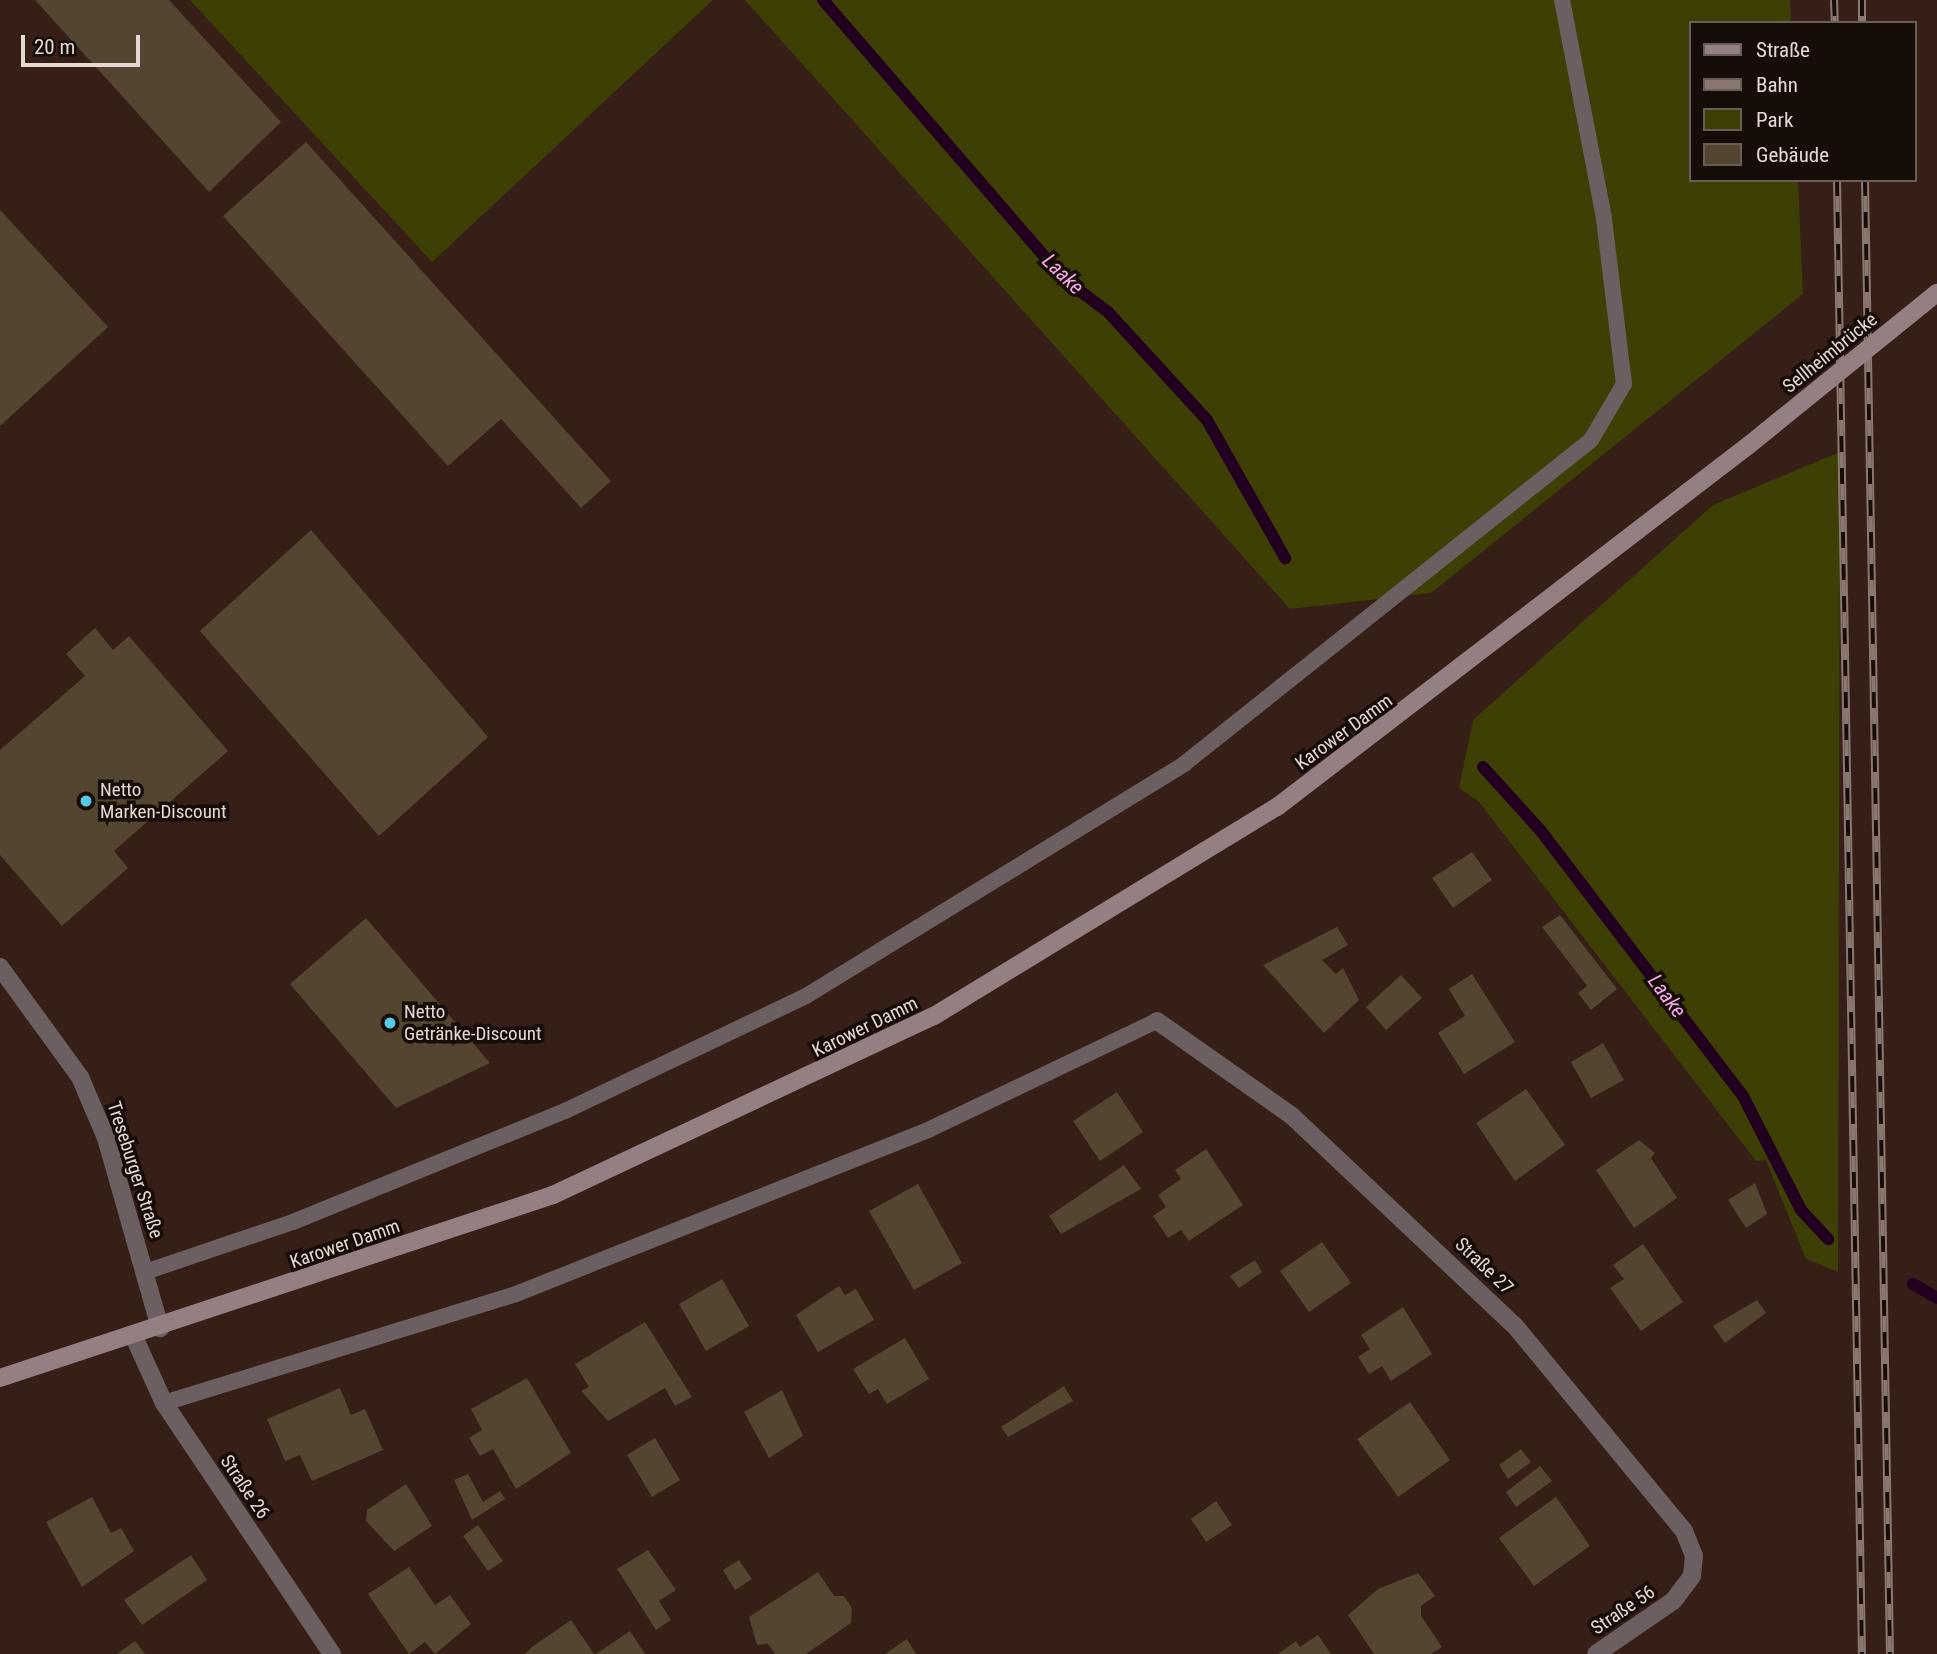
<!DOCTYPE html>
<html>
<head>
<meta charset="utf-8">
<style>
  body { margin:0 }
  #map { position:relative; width:1937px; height:1654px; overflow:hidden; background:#361f17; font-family:"Roboto Condensed",sans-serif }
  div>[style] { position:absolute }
  .green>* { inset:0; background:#3d3f05 }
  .stream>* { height:12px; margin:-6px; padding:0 6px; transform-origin:6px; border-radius:6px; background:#220120 }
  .building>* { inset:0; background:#534530 }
  .lane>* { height:16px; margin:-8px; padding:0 8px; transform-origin:8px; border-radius:8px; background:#6c5f61 }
  .street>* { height:18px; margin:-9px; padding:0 9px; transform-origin:9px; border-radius:9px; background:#6c5f61 }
  .secondary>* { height:18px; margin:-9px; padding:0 9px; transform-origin:9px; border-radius:9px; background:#947f83 }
  .rail>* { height:8px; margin-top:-4px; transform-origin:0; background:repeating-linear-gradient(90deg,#160c08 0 16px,#8a7770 0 32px); box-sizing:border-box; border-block:2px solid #8a7770 }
  .secondary-bridge>* { height:18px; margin:-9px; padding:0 9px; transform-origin:9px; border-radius:9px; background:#947f83 }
  .dots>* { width:19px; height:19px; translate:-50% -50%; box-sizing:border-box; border:4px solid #160c08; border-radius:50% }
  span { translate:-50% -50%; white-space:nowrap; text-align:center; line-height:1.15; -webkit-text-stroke:7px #160c08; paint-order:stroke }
  .street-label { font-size:19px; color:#e6d7d1 }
  .poi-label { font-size:19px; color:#e6d7d1 }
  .left { translate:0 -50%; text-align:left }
  .water-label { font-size:21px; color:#f7a8ec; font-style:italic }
  .legend { position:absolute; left:1689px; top:21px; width:228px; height:161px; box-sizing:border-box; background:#160c08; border:2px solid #695d58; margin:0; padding:9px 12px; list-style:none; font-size:21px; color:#e6d7d1 }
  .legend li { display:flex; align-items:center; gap:14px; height:35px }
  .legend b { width:35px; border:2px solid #695d58 }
  .scale { position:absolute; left:21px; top:35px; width:119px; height:32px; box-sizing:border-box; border:4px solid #e6d7d1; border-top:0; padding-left:9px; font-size:21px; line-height:24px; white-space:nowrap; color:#e6d7d1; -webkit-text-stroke:5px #160c08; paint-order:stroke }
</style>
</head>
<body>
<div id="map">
  <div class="green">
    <i style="clip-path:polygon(190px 0,713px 0,432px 262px)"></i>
    <i style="clip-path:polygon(745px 0,1790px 0,1791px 23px,1690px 23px,1690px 180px,1798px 180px,1803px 294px,1431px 593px,1290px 609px)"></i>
    <i style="clip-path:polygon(1840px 452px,1838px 1272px,1806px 1259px,1766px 1160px,1756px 1161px,1479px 802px,1459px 788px,1473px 720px,1713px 505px)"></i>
  </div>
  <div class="stream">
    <i style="left:823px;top:0;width:369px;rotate:49.2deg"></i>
    <i style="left:1064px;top:279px;width:55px;rotate:36.9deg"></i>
    <i style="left:1108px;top:312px;width:147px;rotate:47.5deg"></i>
    <i style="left:1207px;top:420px;width:159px;rotate:60.5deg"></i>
    <i style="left:1483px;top:767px;width:86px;rotate:47.8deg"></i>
    <i style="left:1541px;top:831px;width:333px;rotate:52.7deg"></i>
    <i style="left:1743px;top:1096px;width:128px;rotate:63deg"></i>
    <i style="left:1801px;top:1210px;width:40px;rotate:47deg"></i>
    <i style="left:1913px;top:1284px;width:28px;rotate:30deg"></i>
  </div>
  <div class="building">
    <i style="clip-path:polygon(35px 0,169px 0,281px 122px,209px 192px)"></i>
    <i style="clip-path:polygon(306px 142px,611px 481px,581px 508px,501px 419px,448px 466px,223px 216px)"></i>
    <i style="clip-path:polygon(0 210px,108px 327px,0 426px)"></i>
    <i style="clip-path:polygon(311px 530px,488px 737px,379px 836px,200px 631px)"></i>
    <i style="clip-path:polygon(95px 628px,113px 650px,129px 636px,228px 751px,114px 851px,128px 868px,62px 926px,0 855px,0 750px,85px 676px,66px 654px)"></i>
    <i style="clip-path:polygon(1472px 852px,1492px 880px,1453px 908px,1432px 878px)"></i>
    <i style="clip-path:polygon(1560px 915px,1617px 989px,1591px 1010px,1578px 993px,1587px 986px,1542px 927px)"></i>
    <i style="clip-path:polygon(366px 918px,490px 1063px,396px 1108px,290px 984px)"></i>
    <i style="clip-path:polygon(1337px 927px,1348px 945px,1322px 960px,1336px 974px,1343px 968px,1359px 1000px,1324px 1033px,1263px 965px)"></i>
    <i style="clip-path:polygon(1472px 974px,1515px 1042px,1464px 1074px,1438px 1033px,1465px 1016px,1449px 989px)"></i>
    <i style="clip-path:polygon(1401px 975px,1422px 998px,1386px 1030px,1366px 1007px)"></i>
    <i style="clip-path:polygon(1603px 1043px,1624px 1080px,1591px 1098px,1571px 1062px)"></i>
    <i style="clip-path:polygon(1526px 1089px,1565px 1145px,1515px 1181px,1476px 1123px)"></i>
    <i style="clip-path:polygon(1117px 1092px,1143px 1132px,1100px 1161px,1073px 1121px)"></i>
    <i style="clip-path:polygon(1639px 1140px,1655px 1153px,1651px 1158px,1677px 1198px,1634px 1228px,1596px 1170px)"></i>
    <i style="clip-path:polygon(1206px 1149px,1243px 1205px,1189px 1241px,1181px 1230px,1168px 1238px,1153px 1216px,1166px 1207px,1158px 1195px,1181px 1179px,1175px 1170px)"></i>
    <i style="clip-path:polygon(1124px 1165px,1141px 1189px,1061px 1234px,1049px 1216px)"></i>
    <i style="clip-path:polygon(1755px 1183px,1767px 1214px,1746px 1228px,1728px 1200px)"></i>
    <i style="clip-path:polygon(918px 1184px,962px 1263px,914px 1290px,869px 1211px)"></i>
    <i style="clip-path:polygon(1322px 1242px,1351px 1283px,1309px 1312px,1280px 1271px)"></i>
    <i style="clip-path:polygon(1643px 1244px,1683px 1302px,1641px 1331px,1610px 1288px,1624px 1279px,1613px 1265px)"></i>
    <i style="clip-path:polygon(1255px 1260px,1262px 1272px,1239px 1288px,1230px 1276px)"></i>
    <i style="clip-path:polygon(722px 1279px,749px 1326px,706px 1351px,679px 1304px)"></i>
    <i style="clip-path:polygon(839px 1286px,845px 1295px,856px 1289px,874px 1320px,818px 1352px,796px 1315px)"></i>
    <i style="clip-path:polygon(1757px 1300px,1766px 1313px,1725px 1343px,1713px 1326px)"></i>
    <i style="clip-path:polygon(1403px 1307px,1432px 1354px,1391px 1381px,1382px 1366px,1369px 1374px,1358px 1357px,1370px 1349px,1361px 1335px)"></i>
    <i style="clip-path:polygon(645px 1322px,692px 1397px,675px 1406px,665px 1388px,608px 1421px,581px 1391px,589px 1387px,575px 1364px)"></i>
    <i style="clip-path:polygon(905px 1338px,929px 1379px,887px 1404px,878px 1389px,869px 1394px,853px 1369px)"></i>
    <i style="clip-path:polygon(527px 1378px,571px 1453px,516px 1489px,493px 1449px,480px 1456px,469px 1438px,482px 1430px,471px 1409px)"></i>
    <i style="clip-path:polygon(1064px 1386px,1073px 1401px,1008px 1437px,1001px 1427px)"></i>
    <i style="clip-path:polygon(340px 1388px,351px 1415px,365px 1409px,383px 1450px,312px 1481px,300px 1455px,285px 1461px,267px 1419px)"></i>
    <i style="clip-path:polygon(782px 1390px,803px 1436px,769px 1458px,744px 1412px)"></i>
    <i style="clip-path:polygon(1410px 1402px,1450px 1460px,1398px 1497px,1357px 1439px)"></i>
    <i style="clip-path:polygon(655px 1438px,680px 1480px,652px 1497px,627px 1455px)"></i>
    <i style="clip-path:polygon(1521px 1449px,1531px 1462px,1508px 1479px,1499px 1465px)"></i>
    <i style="clip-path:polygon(1540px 1466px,1552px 1481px,1516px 1507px,1506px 1492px)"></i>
    <i style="clip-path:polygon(468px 1474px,483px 1502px,500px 1491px,505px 1499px,472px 1520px,454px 1480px)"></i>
    <i style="clip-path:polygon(406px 1484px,432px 1526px,394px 1551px,366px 1521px,367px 1510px)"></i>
    <i style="clip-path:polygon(92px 1497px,111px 1533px,121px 1528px,134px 1551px,82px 1587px,46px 1522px)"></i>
    <i style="clip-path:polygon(1556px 1497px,1590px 1546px,1534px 1586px,1499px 1538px)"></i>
    <i style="clip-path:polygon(1216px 1501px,1232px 1525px,1206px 1542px,1191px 1519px)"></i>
    <i style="clip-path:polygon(478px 1525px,503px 1561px,488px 1571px,463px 1536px)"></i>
    <i style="clip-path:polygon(648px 1550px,676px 1590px,659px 1601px,671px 1620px,656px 1630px,617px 1569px)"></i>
    <i style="clip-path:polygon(191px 1555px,207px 1580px,142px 1625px,124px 1600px)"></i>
    <i style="clip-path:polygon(739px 1560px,752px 1579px,735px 1590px,723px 1570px)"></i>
    <i style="clip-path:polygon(409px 1567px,435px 1605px,450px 1595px,471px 1624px,435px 1654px,425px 1642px,409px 1654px,368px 1594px)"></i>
    <i style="clip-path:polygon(818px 1572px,834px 1596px,844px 1596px,852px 1608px,851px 1623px,806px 1654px,775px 1654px,768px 1644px,757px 1645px,749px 1617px)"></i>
    <i style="clip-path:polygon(1418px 1573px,1435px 1596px,1421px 1606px,1421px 1616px,1442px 1647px,1431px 1654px,1374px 1654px,1348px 1615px,1378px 1589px)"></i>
    <i style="clip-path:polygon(571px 1620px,594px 1654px,525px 1654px,532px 1647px)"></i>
    <i style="clip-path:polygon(630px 1631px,645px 1654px,596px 1654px)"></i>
    <i style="clip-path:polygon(1318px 1635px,1331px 1654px,1278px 1654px,1296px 1641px,1300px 1647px)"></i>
    <i style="clip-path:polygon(907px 1639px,916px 1654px,885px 1654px)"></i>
    <i style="clip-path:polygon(135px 1641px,145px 1654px,117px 1654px)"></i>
  </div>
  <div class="lane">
    <i style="left:145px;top:1272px;width:156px;rotate:-18.7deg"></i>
    <i style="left:293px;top:1222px;width:294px;rotate:-22.2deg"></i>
    <i style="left:565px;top:1111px;width:267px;rotate:-25.5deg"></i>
    <i style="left:806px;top:996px;width:444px;rotate:-31.5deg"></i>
    <i style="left:1184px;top:764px;width:520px;rotate:-38.52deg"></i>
    <i style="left:1591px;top:440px;width:65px;rotate:-59.5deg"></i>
    <i style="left:1624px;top:384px;width:167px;rotate:-96.9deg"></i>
    <i style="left:1604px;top:218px;width:222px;rotate:-100.9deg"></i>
    <i style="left:164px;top:1403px;width:368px;rotate:-17.2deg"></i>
    <i style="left:516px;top:1294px;width:443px;rotate:-21.7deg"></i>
    <i style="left:928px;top:1130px;width:254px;rotate:-25.5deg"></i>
  </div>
  <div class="street">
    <i style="left:0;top:967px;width:136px;rotate:54deg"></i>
    <i style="left:80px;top:1077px;width:66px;rotate:66.9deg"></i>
    <i style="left:106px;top:1138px;width:198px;rotate:74.1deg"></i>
    <i style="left:1157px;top:1021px;width:165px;rotate:35.1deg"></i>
    <i style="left:1292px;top:1116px;width:306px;rotate:43.3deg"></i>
    <i style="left:1515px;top:1326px;width:266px;rotate:50.5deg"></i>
    <i style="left:1684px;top:1531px;width:27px;rotate:68deg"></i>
    <i style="left:1694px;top:1556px;width:20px;rotate:96deg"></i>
    <i style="left:1692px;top:1576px;width:31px;rotate:127deg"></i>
    <i style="left:1673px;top:1601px;width:93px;rotate:145.5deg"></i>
    <i style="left:134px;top:1337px;width:72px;rotate:65.6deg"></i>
    <i style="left:164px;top:1403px;width:302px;rotate:56.2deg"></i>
  </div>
  <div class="secondary">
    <i style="left:0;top:1378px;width:582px;rotate:-18.31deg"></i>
    <i style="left:553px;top:1195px;width:421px;rotate:-25.2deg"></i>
    <i style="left:934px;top:1016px;width:402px;rotate:-31.4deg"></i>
    <i style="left:1277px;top:807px;width:595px;rotate:-37.49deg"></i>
  </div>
  <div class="rail">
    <i style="left:1834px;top:0;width:23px;rotate:88deg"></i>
    <i style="left:1862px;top:0;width:23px;rotate:90deg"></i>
    <i style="left:1837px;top:180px;width:1474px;rotate:89.03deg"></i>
    <i style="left:1865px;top:180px;width:1474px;rotate:89.03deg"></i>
  </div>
  <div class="secondary-bridge">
    <i style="left:1749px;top:445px;width:242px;rotate:-39deg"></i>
  </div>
  <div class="dots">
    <i style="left:86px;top:801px;background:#58c9e4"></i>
    <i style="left:390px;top:1023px;background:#58c9e4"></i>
  </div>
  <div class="street-label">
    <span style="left:1830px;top:353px;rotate:-39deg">Sellheimbrücke</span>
    <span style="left:1344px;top:732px;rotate:-36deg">Karower Damm</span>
    <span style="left:865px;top:1027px;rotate:-26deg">Karower Damm</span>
    <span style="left:135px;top:1170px;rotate:72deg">Treseburger Straße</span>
    <span style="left:345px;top:1244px;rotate:-19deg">Karower Damm</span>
    <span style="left:1484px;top:1266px;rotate:44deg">Straße 27</span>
    <span style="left:245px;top:1487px;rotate:56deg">Straße 26</span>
    <span style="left:1623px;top:1610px;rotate:-34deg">Straße 56</span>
  </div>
  <div class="poi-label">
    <span class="left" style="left:100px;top:801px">Netto<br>Marken-Discount</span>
    <span class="left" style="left:404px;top:1023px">Netto<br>Getränke-Discount</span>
  </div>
  <div class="water-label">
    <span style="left:1063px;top:274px;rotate:44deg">Laake</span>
    <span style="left:1667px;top:996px;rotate:53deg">Laake</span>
  </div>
  <ul class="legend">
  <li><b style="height:9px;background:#947f83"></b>Straße</li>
  <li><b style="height:9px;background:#8a7770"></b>Bahn</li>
  <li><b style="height:19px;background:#3d3f05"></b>Park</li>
  <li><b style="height:19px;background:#534530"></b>Gebäude</li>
  </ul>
  <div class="scale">20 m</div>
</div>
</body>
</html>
